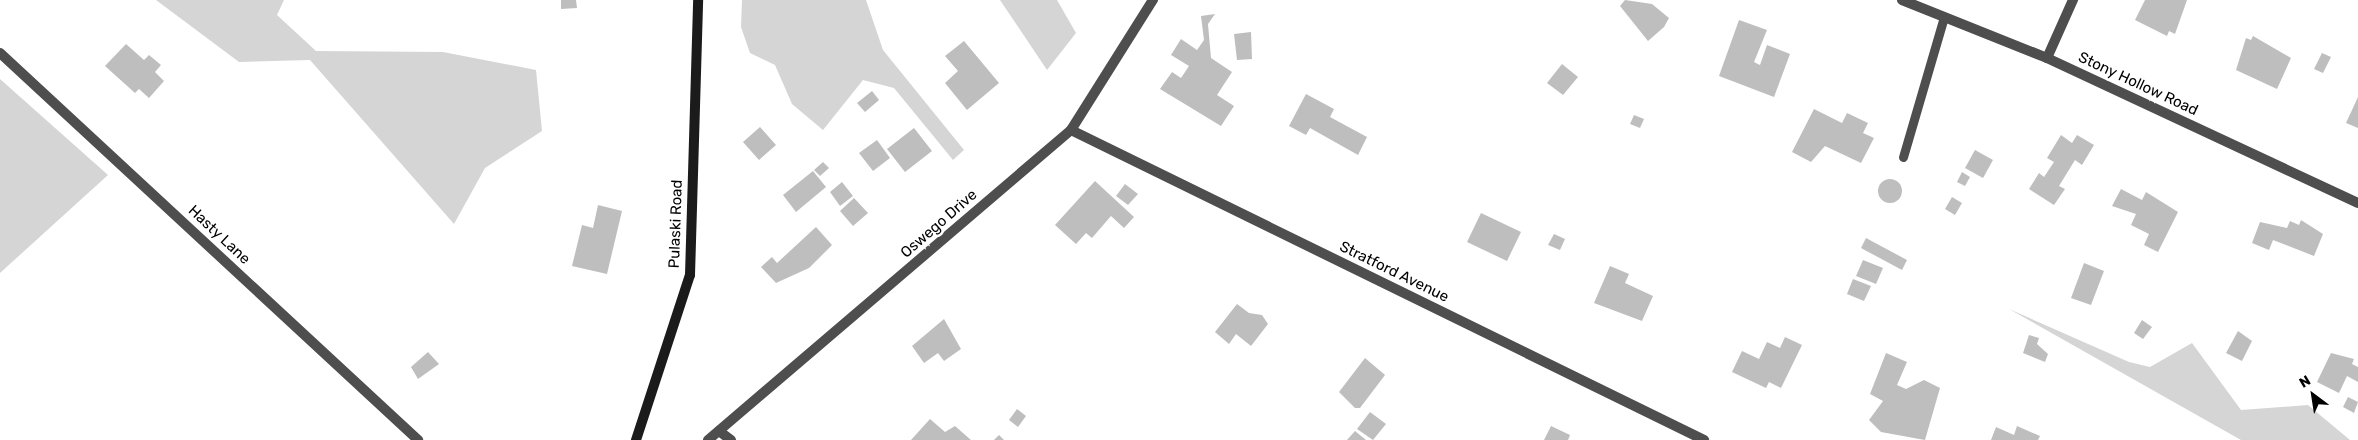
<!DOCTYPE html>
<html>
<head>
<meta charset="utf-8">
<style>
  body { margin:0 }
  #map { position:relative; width:2358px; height:440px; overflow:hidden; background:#fff; font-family:Rubik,sans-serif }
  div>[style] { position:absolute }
  .green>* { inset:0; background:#d5d5d5 }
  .building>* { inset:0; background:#bebebe }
  .round { border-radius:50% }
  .service>* { height:9px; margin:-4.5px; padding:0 4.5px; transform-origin:4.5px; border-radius:4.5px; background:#4e4e4e }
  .minor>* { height:10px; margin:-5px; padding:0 5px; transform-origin:5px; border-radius:5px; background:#4e4e4e }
  .tertiary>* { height:10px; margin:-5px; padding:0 5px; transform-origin:5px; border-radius:5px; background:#4e4e4e }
  .secondary>* { height:10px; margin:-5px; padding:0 5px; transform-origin:5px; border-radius:5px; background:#1b1b1b }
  span { translate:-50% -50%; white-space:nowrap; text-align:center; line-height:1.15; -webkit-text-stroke:5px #fff; paint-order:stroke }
  .street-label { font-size:15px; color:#000 }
  .north { position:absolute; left:2288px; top:370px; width:50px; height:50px; -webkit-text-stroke:4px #fff; paint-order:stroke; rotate:329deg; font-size:14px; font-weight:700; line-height:20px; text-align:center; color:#000 }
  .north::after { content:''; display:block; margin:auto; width:18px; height:22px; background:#000; clip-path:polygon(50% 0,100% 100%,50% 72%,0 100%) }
</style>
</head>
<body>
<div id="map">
  <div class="green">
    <i style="clip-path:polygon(156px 0,284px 0,277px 15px,316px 51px,443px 52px,536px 70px,542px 131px,485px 168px,454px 224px,310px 60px,239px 62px)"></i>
    <i style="clip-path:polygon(742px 0,866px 0,883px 50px,964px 150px,953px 160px,894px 88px,863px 80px,823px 130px,792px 104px,775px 65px,750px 53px,741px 27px)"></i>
    <i style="clip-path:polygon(1000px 0,1057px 0,1076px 33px,1047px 70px)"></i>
    <i style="clip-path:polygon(0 79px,108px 175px,0 273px)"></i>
    <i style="clip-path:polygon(2009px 309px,2129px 362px,2150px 367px,2192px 343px,2241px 410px,2308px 405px,2350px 440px,2241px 440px)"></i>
  </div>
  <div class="building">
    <i style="clip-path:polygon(561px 0,576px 0,577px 8px,561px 9px)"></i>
    <i style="clip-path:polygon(1625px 0,1652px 4px,1669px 18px,1664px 27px,1648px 41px,1620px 6px)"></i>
    <i style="clip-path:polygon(2145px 0,2187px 0,2175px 34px,2169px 31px,2167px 36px,2135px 20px)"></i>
    <i style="clip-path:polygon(1215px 14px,1208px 24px,1211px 58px,1232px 72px,1217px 95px,1234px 106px,1221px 126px,1160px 89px,1172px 72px,1181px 78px,1189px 66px,1171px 55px,1181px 39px,1197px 50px,1204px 40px,1201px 16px)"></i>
    <i style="clip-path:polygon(1739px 20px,1767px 30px,1754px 62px,1760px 65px,1767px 45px,1790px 54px,1774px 97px,1719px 76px)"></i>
    <i style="clip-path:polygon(1251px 32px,1252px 59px,1237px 60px,1234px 34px)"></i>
    <i style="clip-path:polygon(2253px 36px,2291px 58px,2277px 89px,2236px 70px,2246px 38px,2251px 40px)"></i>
    <i style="clip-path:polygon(964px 41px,999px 83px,967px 110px,945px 83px,958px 71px,945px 56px)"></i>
    <i style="clip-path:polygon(126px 44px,144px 60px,149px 55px,161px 65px,155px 72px,164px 81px,149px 98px,139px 89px,135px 93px,105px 66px)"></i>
    <i style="clip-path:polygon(2322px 53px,2331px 57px,2323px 73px,2314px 69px)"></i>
    <i style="clip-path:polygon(1562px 64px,1578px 77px,1563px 95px,1547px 83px)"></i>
    <i style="clip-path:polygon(872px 91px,879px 100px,865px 112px,857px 103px)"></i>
    <i style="clip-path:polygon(1306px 94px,1334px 109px,1330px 117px,1367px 137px,1358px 155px,1310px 128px,1306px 135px,1289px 126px)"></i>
    <i style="clip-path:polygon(2358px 97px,2358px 128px,2346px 123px)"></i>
    <i style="clip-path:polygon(1814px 109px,1842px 123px,1847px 113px,1868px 123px,1863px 133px,1874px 138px,1861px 163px,1825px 146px,1811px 162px,1792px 152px)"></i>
    <i style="clip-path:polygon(1634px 115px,1644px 119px,1640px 128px,1630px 124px)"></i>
    <i style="clip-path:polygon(760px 127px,776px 145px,759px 160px,743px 142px)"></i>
    <i style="clip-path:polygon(914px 128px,932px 151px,905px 172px,887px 149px)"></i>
    <i style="clip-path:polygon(2061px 135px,2072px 143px,2077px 135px,2094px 145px,2082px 165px,2075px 160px,2059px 186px,2065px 189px,2054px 205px,2029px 189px,2039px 173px,2044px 177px,2054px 162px,2047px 158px)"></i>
    <i style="clip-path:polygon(877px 140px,890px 158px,873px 171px,859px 153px)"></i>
    <i style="clip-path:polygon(1975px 150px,1993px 160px,1983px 178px,1965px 168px)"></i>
    <i style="clip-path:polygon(823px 162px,829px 168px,820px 176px,814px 170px)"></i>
    <i style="clip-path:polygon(813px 171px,826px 187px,796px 212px,783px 195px)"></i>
    <i style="clip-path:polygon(1962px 172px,1970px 177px,1965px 186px,1957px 182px)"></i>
    <i class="round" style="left:1878px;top:179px;width:24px;height:24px"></i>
    <i style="clip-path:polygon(1095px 181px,1134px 217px,1124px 228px,1111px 216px,1092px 238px,1086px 233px,1076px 244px,1055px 225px)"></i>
    <i style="clip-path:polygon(842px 182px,853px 196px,840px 206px,830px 192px)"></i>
    <i style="clip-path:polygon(1125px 184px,1138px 194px,1128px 205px,1116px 196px)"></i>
    <i style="clip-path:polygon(2121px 189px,2142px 200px,2146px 192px,2178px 212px,2158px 252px,2144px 245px,2149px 234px,2131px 225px,2136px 214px,2112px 206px)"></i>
    <i style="clip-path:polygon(1952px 197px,1962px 203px,1955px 215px,1945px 209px)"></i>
    <i style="clip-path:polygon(854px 198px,868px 213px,853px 226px,840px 211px)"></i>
    <i style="clip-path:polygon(598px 205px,622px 211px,607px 274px,572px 266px,582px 225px,593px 228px)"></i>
    <i style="clip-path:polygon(1481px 213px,1521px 232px,1507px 261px,1467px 242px)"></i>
    <i style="clip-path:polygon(2301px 220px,2323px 234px,2314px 256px,2273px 240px,2269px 250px,2252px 243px,2260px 222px,2287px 228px,2290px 221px,2299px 225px)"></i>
    <i style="clip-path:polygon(816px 227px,832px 245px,809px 268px,776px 283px,761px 267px,772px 257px,777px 263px)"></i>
    <i style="clip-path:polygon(1554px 234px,1565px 239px,1560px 250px,1548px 245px)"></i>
    <i style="clip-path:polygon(1866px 238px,1907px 260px,1902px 270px,1861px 248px)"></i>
    <i style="clip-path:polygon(1863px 260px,1883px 268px,1876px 284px,1856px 276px)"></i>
    <i style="clip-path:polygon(2084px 263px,2104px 271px,2091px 305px,2071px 298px)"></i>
    <i style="clip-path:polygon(1610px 266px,1629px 274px,1625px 283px,1653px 296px,1642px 321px,1594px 303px)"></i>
    <i style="clip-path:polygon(1853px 279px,1871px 286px,1864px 301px,1847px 294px)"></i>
    <i style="clip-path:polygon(1237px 304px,1249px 313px,1262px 315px,1268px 324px,1251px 346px,1236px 334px,1229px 344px,1215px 332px)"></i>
    <i style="clip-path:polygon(944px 319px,961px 349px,944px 361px,938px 353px,924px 363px,912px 346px)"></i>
    <i style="clip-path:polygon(2142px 320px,2152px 327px,2143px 339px,2134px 333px)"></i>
    <i style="clip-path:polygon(2238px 331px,2252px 341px,2242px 361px,2226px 353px)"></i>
    <i style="clip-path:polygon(2029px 335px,2039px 338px,2037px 344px,2048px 354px,2045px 362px,2023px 353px)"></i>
    <i style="clip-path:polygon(1785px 337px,1802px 345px,1781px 388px,1769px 382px,1766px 388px,1732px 372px,1742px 351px,1759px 359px,1767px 342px,1780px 348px)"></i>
    <i style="clip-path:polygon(428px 352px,439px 364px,418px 379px,411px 367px)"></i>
    <i style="clip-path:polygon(1886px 353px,1907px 362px,1897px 385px,1906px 389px,1924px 380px,1940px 388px,1925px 440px,1881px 432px,1869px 420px,1883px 401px,1870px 394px)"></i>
    <i style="clip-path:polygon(2331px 353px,2354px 359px,2352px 364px,2358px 367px,2358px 382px,2347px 376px,2339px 393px,2317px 382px)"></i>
    <i style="clip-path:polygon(1365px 358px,1385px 375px,1360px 408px,1355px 408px,1339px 392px)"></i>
    <i style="clip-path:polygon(2348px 397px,2358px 402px,2354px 413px,2343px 407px)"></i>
    <i style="clip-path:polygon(1017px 409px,1026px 416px,1018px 427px,1009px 420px)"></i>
    <i style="clip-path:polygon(1370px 412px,1386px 424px,1373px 440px,1357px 429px)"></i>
    <i style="clip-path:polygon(930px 419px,945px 432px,955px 426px,971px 440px,911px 440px)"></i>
    <i style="clip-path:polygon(1551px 426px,1570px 435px,1568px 440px,1544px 440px)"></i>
    <i style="clip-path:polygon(2017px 426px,2040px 436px,2038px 440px,1991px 440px,1996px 427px,2014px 435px)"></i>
    <i style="clip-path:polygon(1355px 431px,1366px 440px,1347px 440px)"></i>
    <i style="clip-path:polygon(999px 435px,1004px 440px,994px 440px)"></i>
  </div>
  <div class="service">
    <i style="left:1903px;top:157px;width:146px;rotate:-73.7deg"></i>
  </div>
  <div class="minor">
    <i style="left:0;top:53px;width:570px;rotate:42.79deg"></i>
    <i style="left:2047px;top:58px;width:64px;rotate:-65.9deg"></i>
    <i style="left:1071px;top:130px;width:705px;rotate:26.09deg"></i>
    <i style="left:719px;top:431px;width:15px;rotate:37deg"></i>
    <i style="left:708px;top:440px;width:477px;rotate:-40.5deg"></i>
    <i style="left:1071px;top:130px;width:154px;rotate:-57.8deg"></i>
  </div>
  <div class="tertiary">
    <i style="left:1902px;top:0;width:156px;rotate:21.8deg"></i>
    <i style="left:2047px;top:58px;width:343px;rotate:25deg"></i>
  </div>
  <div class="secondary">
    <i style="left:636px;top:440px;width:174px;rotate:-71.9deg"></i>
    <i style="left:690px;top:275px;width:275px;rotate:-88.3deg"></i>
  </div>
  <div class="street-label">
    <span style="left:2138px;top:84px;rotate:25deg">Stony Hollow Road</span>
    <span style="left:676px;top:224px;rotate:-88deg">Pulaski Road</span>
    <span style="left:939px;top:224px;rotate:-41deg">Oswego Drive</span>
    <span style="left:219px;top:235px;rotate:43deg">Hasty Lane</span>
    <span style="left:1394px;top:272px;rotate:26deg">Stratford Avenue</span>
  </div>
  <div class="north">N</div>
</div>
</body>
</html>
